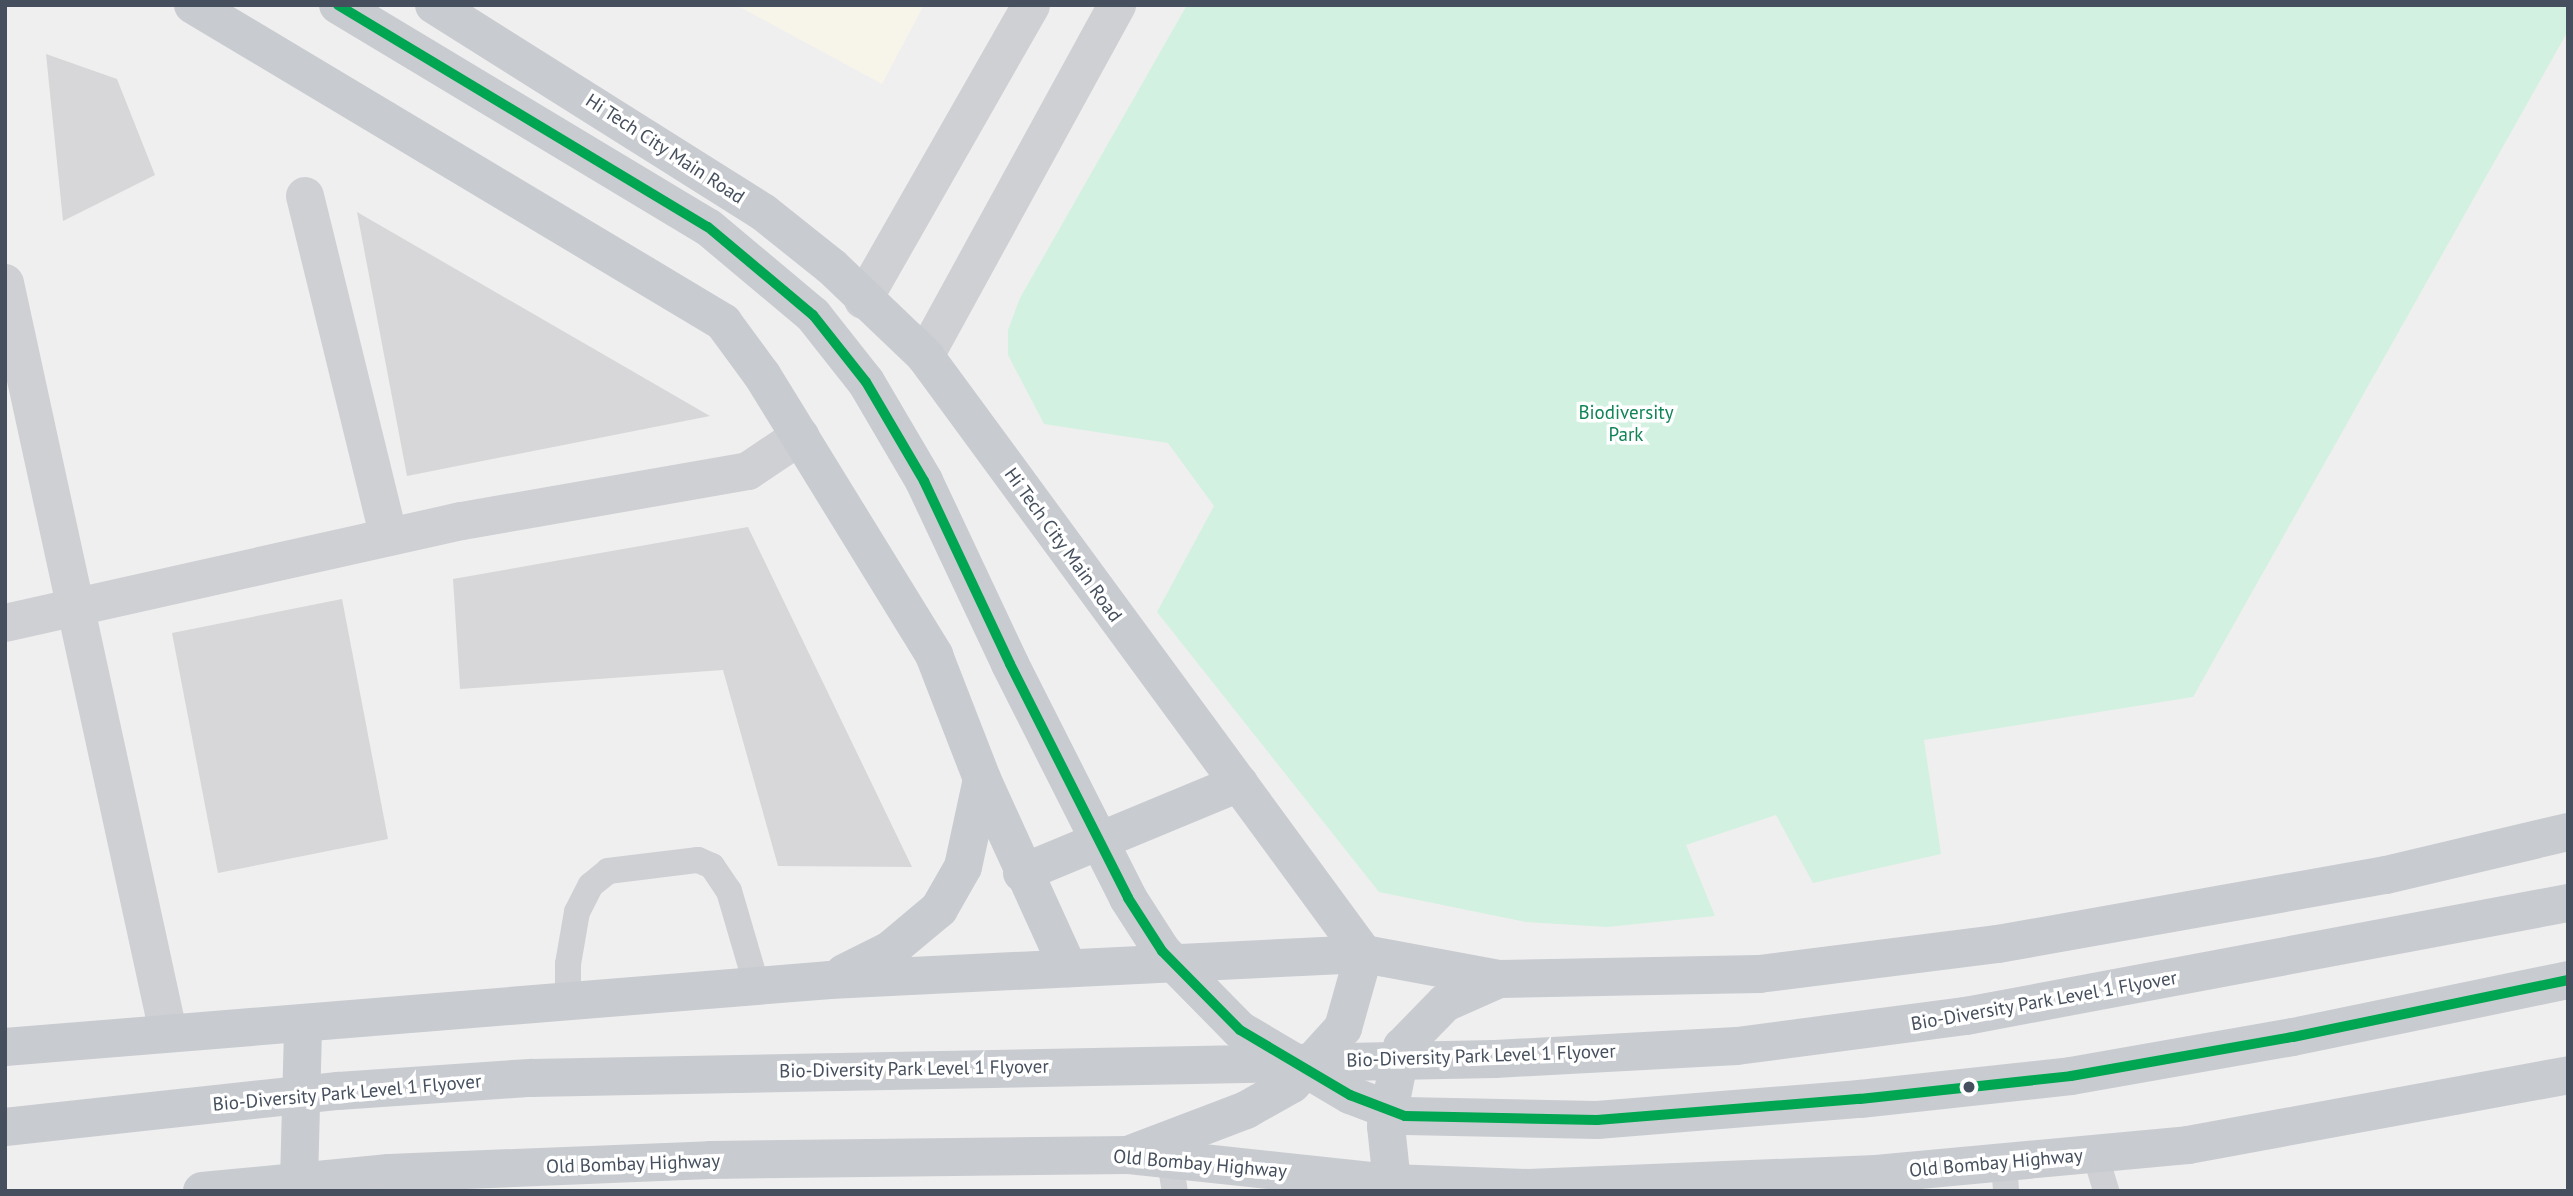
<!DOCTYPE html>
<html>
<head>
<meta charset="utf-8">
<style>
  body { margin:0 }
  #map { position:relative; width:2573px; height:1196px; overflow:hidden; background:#f0efef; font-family:"PT Sans",sans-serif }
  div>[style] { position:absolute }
  .commercial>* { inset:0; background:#f7f4ea }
  .green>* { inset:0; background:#d2f1e1 }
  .building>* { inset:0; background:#d7d7d9 }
  .service>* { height:26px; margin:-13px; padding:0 13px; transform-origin:13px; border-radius:13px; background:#ced0d4 }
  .minor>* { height:38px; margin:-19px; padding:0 19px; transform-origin:19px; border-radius:19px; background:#ced0d4 }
  .tertiary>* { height:38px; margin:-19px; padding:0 19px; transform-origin:19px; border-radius:19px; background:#ced0d4 }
  .primary>* { height:38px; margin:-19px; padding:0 19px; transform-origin:19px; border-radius:19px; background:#c8cbd0 }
  .bus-1>* { height:10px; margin:-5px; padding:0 5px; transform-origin:5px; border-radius:5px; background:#00a651 }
  .dots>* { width:19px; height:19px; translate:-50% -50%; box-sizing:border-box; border:4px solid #fff; border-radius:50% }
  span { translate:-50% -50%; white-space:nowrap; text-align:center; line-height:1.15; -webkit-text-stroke:7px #fff; paint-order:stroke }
  .street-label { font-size:19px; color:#454f5d }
  .park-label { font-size:19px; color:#108457 }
  .frame { position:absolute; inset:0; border:7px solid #454f5d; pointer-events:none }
</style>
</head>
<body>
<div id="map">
  <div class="commercial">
    <i style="clip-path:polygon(736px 5px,924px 5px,882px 84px)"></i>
  </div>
  <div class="green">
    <i style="clip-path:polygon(1187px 5px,2568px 5px,2568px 31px,2193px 697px,1924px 740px,1941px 854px,1813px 883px,1776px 815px,1686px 845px,1715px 916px,1607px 927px,1526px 922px,1379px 892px,1157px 612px,1214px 506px,1168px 443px,1044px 424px,1008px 355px,1008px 330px,1020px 298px)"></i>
  </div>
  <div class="building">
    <i style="clip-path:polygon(46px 54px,117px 79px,155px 175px,63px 221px)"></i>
    <i style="clip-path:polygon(357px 212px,710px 416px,407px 476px)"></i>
    <i style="clip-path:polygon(748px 527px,912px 867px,778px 866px,723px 670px,460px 689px,453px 579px)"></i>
    <i style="clip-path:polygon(342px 599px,388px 839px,218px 873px,172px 633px)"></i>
  </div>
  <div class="service">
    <i style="left:568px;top:1004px;width:40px;rotate:-90deg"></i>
    <i style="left:568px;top:964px;width:53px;rotate:-80.2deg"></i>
    <i style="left:577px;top:912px;width:30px;rotate:-63deg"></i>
    <i style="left:591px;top:885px;width:22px;rotate:-39deg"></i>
    <i style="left:608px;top:871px;width:91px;rotate:-7deg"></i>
    <i style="left:698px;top:860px;width:15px;rotate:23deg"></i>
    <i style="left:712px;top:866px;width:30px;rotate:56deg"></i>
    <i style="left:729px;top:891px;width:100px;rotate:73.7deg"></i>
    <i style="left:2095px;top:1154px;width:39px;rotate:73deg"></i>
    <i style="left:1170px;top:1161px;width:30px;rotate:81deg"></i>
    <i style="left:2004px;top:1162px;width:29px;rotate:86deg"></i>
  </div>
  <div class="minor">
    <i style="left:305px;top:196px;width:351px;rotate:76.2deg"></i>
    <i style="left:5px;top:623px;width:468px;rotate:-12.6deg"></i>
    <i style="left:462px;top:521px;width:290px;rotate:-9.9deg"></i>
    <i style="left:748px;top:471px;width:63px;rotate:-33.9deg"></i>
  </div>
  <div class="tertiary">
    <i style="left:5px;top:283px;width:767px;rotate:77.72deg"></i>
    <i style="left:863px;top:300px;width:339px;rotate:-60.3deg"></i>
    <i style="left:925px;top:356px;width:400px;rotate:-61.3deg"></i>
  </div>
  <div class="primary">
    <i style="left:193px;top:5px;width:618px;rotate:30.88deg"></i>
    <i style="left:723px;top:322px;width:66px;rotate:53.7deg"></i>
    <i style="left:762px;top:375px;width:329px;rotate:58.4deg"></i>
    <i style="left:934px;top:655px;width:133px;rotate:68.8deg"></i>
    <i style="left:982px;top:779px;width:208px;rotate:65.5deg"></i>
    <i style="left:338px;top:5px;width:431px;rotate:31deg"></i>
    <i style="left:708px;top:227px;width:137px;rotate:40deg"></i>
    <i style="left:813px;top:315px;width:85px;rotate:51.7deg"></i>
    <i style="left:866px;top:382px;width:115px;rotate:59.6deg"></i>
    <i style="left:924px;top:481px;width:202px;rotate:64.8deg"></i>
    <i style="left:1010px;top:664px;width:262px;rotate:63.2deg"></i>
    <i style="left:1128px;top:898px;width:63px;rotate:57.3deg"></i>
    <i style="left:1162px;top:951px;width:111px;rotate:45.4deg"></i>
    <i style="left:1240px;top:1030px;width:128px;rotate:30.6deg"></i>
    <i style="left:1350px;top:1095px;width:59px;rotate:20.9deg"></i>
    <i style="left:1405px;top:1116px;width:192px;rotate:1.2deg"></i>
    <i style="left:1597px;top:1120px;width:264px;rotate:-4.6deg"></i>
    <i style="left:1860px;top:1099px;width:212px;rotate:-6.2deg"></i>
    <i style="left:2071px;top:1076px;width:225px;rotate:-10deg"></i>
    <i style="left:2293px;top:1037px;width:281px;rotate:-11.7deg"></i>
    <i style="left:434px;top:5px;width:389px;rotate:32.2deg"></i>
    <i style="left:763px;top:212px;width:88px;rotate:38.6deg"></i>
    <i style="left:832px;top:267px;width:129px;rotate:43.7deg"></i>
    <i style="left:925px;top:356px;width:742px;rotate:53.72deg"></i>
    <i style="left:1022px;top:873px;width:235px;rotate:-22.5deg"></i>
    <i style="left:844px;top:973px;width:51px;rotate:-26.6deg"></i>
    <i style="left:890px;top:950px;width:64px;rotate:-39.9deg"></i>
    <i style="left:939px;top:909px;width:48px;rotate:-60.3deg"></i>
    <i style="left:963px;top:867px;width:90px;rotate:-77.8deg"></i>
    <i style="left:5px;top:1047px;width:828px;rotate:-4.64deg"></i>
    <i style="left:830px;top:980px;width:535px;rotate:-2.79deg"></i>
    <i style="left:1364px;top:954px;width:137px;rotate:10.5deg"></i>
    <i style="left:1499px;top:979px;width:260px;rotate:-1.1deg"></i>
    <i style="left:1759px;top:974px;width:241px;rotate:-7.2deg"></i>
    <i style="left:1998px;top:944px;width:394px;rotate:-10.1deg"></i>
    <i style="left:2386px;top:875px;width:187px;rotate:-13.3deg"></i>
    <i style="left:5px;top:1127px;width:335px;rotate:-6.2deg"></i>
    <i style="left:338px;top:1091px;width:193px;rotate:-3.9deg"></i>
    <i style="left:531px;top:1078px;width:964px;rotate:-1.13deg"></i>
    <i style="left:1495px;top:1059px;width:242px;rotate:-3.1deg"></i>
    <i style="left:1737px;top:1046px;width:231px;rotate:-7.5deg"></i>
    <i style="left:1966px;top:1016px;width:613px;rotate:-10.63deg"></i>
    <i style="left:1133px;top:1153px;width:121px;rotate:-20.8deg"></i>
    <i style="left:1246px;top:1110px;width:53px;rotate:-29.5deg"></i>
    <i style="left:1292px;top:1084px;width:76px;rotate:-47.7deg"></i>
    <i style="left:1343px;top:1028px;width:77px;rotate:-74.2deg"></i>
    <i style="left:299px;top:1182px;width:157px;rotate:-88.5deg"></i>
    <i style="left:1392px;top:1183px;width:57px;rotate:-96deg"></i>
    <i style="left:1386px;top:1126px;width:81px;rotate:-78.6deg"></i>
    <i style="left:1402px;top:1047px;width:62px;rotate:-45.7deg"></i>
    <i style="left:1445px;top:1003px;width:57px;rotate:-23.9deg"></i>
    <i style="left:202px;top:1191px;width:188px;rotate:-5.5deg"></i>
    <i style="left:389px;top:1173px;width:321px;rotate:-2.3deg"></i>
    <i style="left:710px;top:1160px;width:419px;rotate:-0.7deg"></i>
    <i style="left:1129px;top:1155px;width:264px;rotate:6.1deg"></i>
    <i style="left:1392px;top:1183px;width:136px;rotate:2.1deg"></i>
    <i style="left:1528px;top:1188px;width:348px;rotate:-2.3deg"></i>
    <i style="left:1876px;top:1174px;width:313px;rotate:-5.3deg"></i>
    <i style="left:2188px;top:1145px;width:386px;rotate:-10.4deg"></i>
  </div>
  <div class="bus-1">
    <i style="left:338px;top:5px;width:431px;rotate:31deg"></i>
    <i style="left:708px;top:227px;width:137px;rotate:40deg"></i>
    <i style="left:813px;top:315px;width:85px;rotate:51.7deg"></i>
    <i style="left:866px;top:382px;width:115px;rotate:59.6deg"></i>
    <i style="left:924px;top:481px;width:202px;rotate:64.8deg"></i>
    <i style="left:1010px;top:664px;width:262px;rotate:63.2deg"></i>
    <i style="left:1128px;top:898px;width:63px;rotate:57.3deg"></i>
    <i style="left:1162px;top:951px;width:111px;rotate:45.4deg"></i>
    <i style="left:1240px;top:1030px;width:128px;rotate:30.6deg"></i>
    <i style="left:1350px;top:1095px;width:59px;rotate:20.9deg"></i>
    <i style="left:1405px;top:1116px;width:192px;rotate:1.2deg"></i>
    <i style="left:1597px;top:1120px;width:264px;rotate:-4.6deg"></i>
    <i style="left:1860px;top:1099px;width:212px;rotate:-6.2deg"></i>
    <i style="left:2071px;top:1076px;width:225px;rotate:-10deg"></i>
    <i style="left:2293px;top:1037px;width:281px;rotate:-11.7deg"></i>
  </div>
  <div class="dots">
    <i style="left:1969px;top:1087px;background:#454f5d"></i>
  </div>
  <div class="street-label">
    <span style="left:665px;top:149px;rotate:33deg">Hi Tech City Main Road</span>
    <span style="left:1063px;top:545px;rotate:54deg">Hi Tech City Main Road</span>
    <span style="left:2044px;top:1001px;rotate:-10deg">Bio-Diversity Park Level 1 Flyover</span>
    <span style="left:1481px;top:1056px;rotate:-2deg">Bio-Diversity Park Level 1 Flyover</span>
    <span style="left:914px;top:1069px;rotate:-1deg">Bio-Diversity Park Level 1 Flyover</span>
    <span style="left:347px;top:1093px;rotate:-5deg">Bio-Diversity Park Level 1 Flyover</span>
    <span style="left:1996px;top:1163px;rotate:-5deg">Old Bombay Highway</span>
    <span style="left:633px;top:1164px;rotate:-2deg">Old Bombay Highway</span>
    <span style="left:1200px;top:1164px;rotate:5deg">Old Bombay Highway</span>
  </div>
  <div class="park-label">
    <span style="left:1626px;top:424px">Biodiversity<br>Park</span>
  </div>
  <div class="frame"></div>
</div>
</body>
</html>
